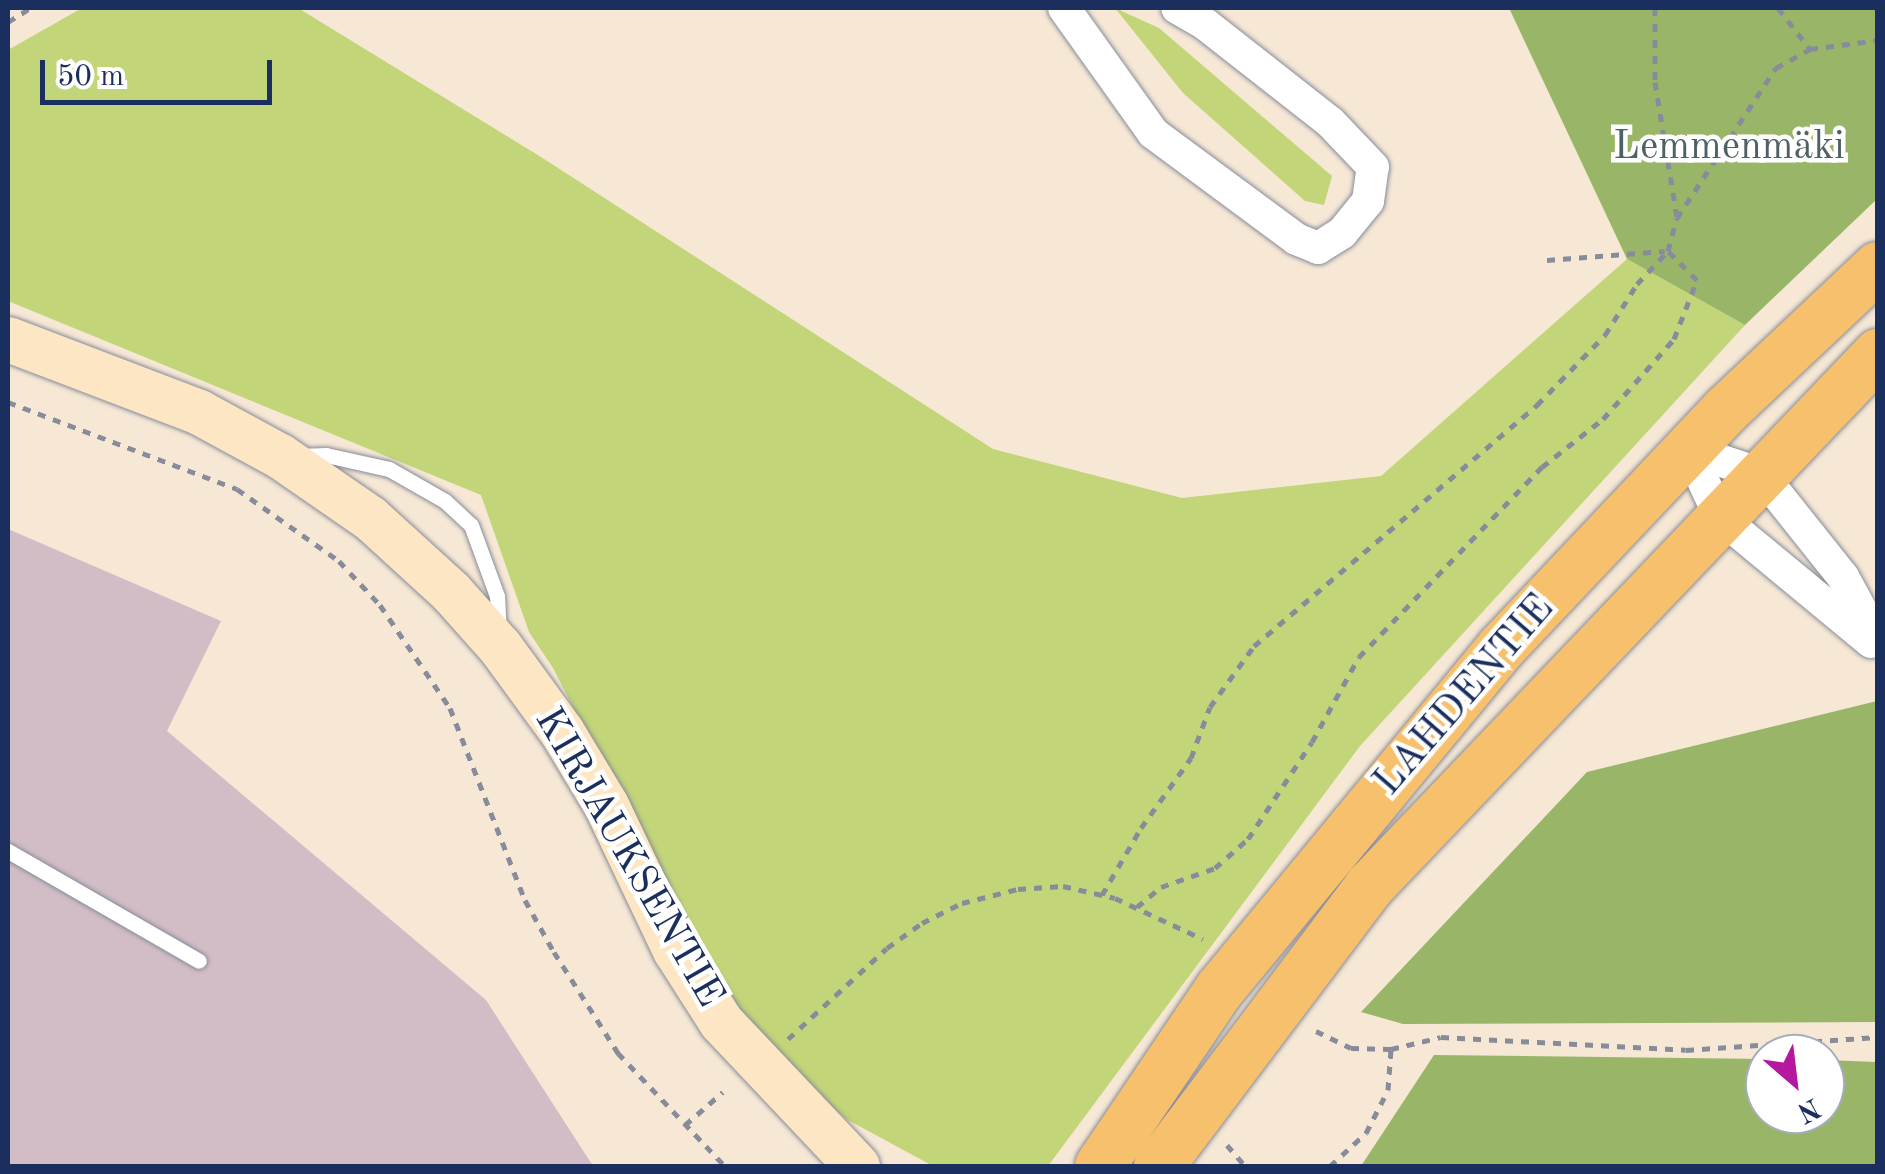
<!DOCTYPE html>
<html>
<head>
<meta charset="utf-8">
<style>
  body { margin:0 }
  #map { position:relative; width:1885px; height:1174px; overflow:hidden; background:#f6e8d5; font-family:"Old Standard TT",serif }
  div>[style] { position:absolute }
  .industrial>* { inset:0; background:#d2bdc7 }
  .green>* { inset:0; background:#c2d578 }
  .forest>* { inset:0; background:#99b668 }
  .path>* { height:5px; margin-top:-2.5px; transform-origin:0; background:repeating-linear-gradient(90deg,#888c9a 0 8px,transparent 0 16px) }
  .roads { filter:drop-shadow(0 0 2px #888c9a) drop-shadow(0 0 2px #888c9a) }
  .lane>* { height:15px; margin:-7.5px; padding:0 7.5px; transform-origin:7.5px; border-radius:7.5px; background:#fff }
  .street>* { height:32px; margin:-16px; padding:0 16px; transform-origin:16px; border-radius:16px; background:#fff }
  .secondary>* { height:45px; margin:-22.5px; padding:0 22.5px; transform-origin:22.5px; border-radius:22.5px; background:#fce6c4 }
  .primary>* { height:50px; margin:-25px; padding:0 25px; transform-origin:25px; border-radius:25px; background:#f7c06c }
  span { translate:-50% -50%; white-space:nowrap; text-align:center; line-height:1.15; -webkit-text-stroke:9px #fff; paint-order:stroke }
  .park-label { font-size:40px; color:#4d6166 }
  .street-label { font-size:40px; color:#1b2f5e }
  .frame { position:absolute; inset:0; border:10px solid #1b2f5e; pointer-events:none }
  .north { position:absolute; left:1745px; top:1034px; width:100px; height:100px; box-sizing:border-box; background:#fff; border:2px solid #a4acbf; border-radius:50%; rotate:152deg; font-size:28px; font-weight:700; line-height:40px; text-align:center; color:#1b2f5e }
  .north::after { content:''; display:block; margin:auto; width:35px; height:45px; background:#b5179e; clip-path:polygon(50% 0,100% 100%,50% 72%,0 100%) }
  .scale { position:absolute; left:40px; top:60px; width:232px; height:45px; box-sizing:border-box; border:5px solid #1b2f5e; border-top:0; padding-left:12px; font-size:30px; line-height:35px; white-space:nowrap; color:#1b2f5e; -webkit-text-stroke:8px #fff; paint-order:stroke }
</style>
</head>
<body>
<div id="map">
  <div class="industrial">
    <i style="clip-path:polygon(8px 529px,221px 621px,167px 731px,486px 1000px,593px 1166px,8px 1166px)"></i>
  </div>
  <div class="green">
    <i style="clip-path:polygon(82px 8px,298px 8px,541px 157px,993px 449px,1182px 498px,1381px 476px,1627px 259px,1745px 325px,1360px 746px,1048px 1166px,933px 1166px,846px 1119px,782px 1061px,735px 1007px,693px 942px,553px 668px,529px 632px,481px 495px,8px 301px,8px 50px)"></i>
    <i style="clip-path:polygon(1115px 8px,1159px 28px,1332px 176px,1324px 205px,1305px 201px,1183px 93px)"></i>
  </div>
  <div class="forest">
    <i style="clip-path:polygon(1509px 8px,1877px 8px,1877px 199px,1745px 325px,1627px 259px)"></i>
    <i style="clip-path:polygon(1877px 701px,1877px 1022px,1403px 1024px,1361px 1012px,1587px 772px)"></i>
    <i style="clip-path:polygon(1434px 1055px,1765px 1059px,1765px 1114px,1825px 1114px,1825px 1060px,1877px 1062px,1877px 1166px,1361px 1166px)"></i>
  </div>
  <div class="path">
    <i style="left:1655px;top:8px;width:74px;rotate:90deg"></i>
    <i style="left:1655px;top:82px;width:138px;rotate:80.8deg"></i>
    <i style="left:1778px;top:8px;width:52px;rotate:52deg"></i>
    <i style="left:8px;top:22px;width:26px;rotate:-32deg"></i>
    <i style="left:1547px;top:260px;width:118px;rotate:-4.4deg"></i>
    <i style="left:8px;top:402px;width:245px;rotate:20.8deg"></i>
    <i style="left:237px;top:489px;width:125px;rotate:35.2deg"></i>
    <i style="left:339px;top:561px;width:60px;rotate:47deg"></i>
    <i style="left:380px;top:605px;width:125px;rotate:55.8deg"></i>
    <i style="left:450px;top:708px;width:206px;rotate:68.7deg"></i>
    <i style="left:525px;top:900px;width:60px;rotate:60.9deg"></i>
    <i style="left:554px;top:952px;width:120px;rotate:57.6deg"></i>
    <i style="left:618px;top:1053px;width:156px;rotate:46.6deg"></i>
    <i style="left:1102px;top:895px;width:78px;rotate:-59.8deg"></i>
    <i style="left:1141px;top:828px;width:86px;rotate:-54.5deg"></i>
    <i style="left:1191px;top:758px;width:54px;rotate:-69.6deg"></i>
    <i style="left:1210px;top:707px;width:75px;rotate:-54.2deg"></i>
    <i style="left:1254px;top:646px;width:372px;rotate:-40.4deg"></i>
    <i style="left:1537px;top:405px;width:98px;rotate:-45.8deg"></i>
    <i style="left:1605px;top:335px;width:60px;rotate:-57.9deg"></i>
    <i style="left:1637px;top:284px;width:45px;rotate:-46.8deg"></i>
    <i style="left:1137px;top:907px;width:31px;rotate:-40deg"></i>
    <i style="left:1161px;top:887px;width:57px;rotate:-19.4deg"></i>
    <i style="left:1215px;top:868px;width:44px;rotate:-41.3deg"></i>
    <i style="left:1248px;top:839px;width:116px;rotate:-56.6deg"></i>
    <i style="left:1312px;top:742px;width:97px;rotate:-61.1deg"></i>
    <i style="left:1359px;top:657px;width:264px;rotate:-46.1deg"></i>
    <i style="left:1542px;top:467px;width:78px;rotate:-38.2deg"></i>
    <i style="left:1603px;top:419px;width:107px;rotate:-48.4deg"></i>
    <i style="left:1674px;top:339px;width:63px;rotate:-68.7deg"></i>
    <i style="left:1697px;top:280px;width:41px;rotate:-135deg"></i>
    <i style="left:1668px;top:251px;width:34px;rotate:-75deg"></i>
    <i style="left:1677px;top:218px;width:180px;rotate:-56.6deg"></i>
    <i style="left:1776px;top:68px;width:39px;rotate:-29deg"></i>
    <i style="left:1810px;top:49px;width:69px;rotate:-7.5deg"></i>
    <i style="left:1316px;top:1031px;width:39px;rotate:26deg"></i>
    <i style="left:1351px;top:1048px;width:40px;rotate:1.4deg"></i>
    <i style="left:1391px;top:1049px;width:51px;rotate:-13.5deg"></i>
    <i style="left:1441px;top:1037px;width:245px;rotate:3deg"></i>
    <i style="left:1686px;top:1050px;width:192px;rotate:-3.9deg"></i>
    <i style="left:788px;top:1039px;width:134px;rotate:-42.6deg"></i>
    <i style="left:887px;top:948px;width:43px;rotate:-35.5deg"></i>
    <i style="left:922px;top:923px;width:45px;rotate:-26.6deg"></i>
    <i style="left:962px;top:903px;width:58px;rotate:-14deg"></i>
    <i style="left:1018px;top:889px;width:45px;rotate:-3.8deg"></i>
    <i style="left:1063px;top:886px;width:53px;rotate:13deg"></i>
    <i style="left:1115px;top:898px;width:97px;rotate:25deg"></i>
    <i style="left:685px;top:1125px;width:50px;rotate:-41deg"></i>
    <i style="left:1227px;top:1145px;width:28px;rotate:49deg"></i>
    <i style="left:1330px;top:1166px;width:49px;rotate:-42.5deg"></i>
    <i style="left:1366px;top:1133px;width:48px;rotate:-62.9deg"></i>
    <i style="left:1388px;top:1090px;width:41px;rotate:-85.8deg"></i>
  </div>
  <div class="roads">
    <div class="lane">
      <i style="left:299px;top:456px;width:27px;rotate:-2deg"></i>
      <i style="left:326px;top:455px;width:65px;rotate:12.5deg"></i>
      <i style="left:389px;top:469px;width:64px;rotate:29.7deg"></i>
      <i style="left:445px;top:501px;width:35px;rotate:43deg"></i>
      <i style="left:471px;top:525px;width:76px;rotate:69.9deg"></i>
      <i style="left:497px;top:596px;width:35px;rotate:87deg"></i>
      <i style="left:8px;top:851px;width:220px;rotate:29.9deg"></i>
    </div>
    <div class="street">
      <i style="left:1064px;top:8px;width:153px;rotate:54.5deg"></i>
      <i style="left:1153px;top:133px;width:178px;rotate:36.5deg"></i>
      <i style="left:1296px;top:239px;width:24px;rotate:22deg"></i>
      <i style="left:1318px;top:248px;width:28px;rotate:-32deg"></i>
      <i style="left:1342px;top:233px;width:41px;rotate:-50.9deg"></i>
      <i style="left:1368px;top:201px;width:34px;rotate:-82deg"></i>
      <i style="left:1373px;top:167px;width:62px;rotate:-133.7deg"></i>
      <i style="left:1330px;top:122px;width:159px;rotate:-141.9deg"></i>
      <i style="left:1205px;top:24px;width:32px;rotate:-150deg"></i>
      <i style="left:1689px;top:450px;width:76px;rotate:18.4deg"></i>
      <i style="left:1761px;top:474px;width:132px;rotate:51.5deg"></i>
      <i style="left:1843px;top:577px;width:73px;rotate:61.3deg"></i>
      <i style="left:1689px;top:450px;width:74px;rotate:65.2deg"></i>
      <i style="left:1720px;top:517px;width:196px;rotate:39.6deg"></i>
    </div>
    <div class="secondary">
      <i style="left:8px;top:339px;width:204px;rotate:20.9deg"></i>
      <i style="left:199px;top:412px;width:92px;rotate:28.5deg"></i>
      <i style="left:280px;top:456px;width:109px;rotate:34.6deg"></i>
      <i style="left:370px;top:518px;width:110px;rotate:42.4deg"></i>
      <i style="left:451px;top:592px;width:74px;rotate:48.3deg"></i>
      <i style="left:500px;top:647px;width:105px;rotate:53.9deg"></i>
      <i style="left:562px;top:732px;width:85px;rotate:58.9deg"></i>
      <i style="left:606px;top:805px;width:161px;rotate:64.6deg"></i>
      <i style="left:675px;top:950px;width:85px;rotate:57.4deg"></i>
      <i style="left:721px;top:1022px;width:198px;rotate:46.6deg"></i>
    </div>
    <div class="primary">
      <i style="left:1100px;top:1166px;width:214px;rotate:-55.9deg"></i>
      <i style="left:1220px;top:989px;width:442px;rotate:-50.5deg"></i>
      <i style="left:1501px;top:648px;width:326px;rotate:-46.6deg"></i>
      <i style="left:1725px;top:411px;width:210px;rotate:-43.3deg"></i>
      <i style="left:1159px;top:1166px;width:351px;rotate:-53deg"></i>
      <i style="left:1370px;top:886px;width:736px;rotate:-46.32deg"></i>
    </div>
  </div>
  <div class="park-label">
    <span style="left:1729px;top:148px">Lemmenmäki</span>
  </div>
  <div class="street-label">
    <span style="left:1465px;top:696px;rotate:-49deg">LAHDENTIE</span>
    <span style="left:628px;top:858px;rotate:60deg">KIRJAUKSENTIE</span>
  </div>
  <div class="frame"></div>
  <div class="north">N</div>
  <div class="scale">50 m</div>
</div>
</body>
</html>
